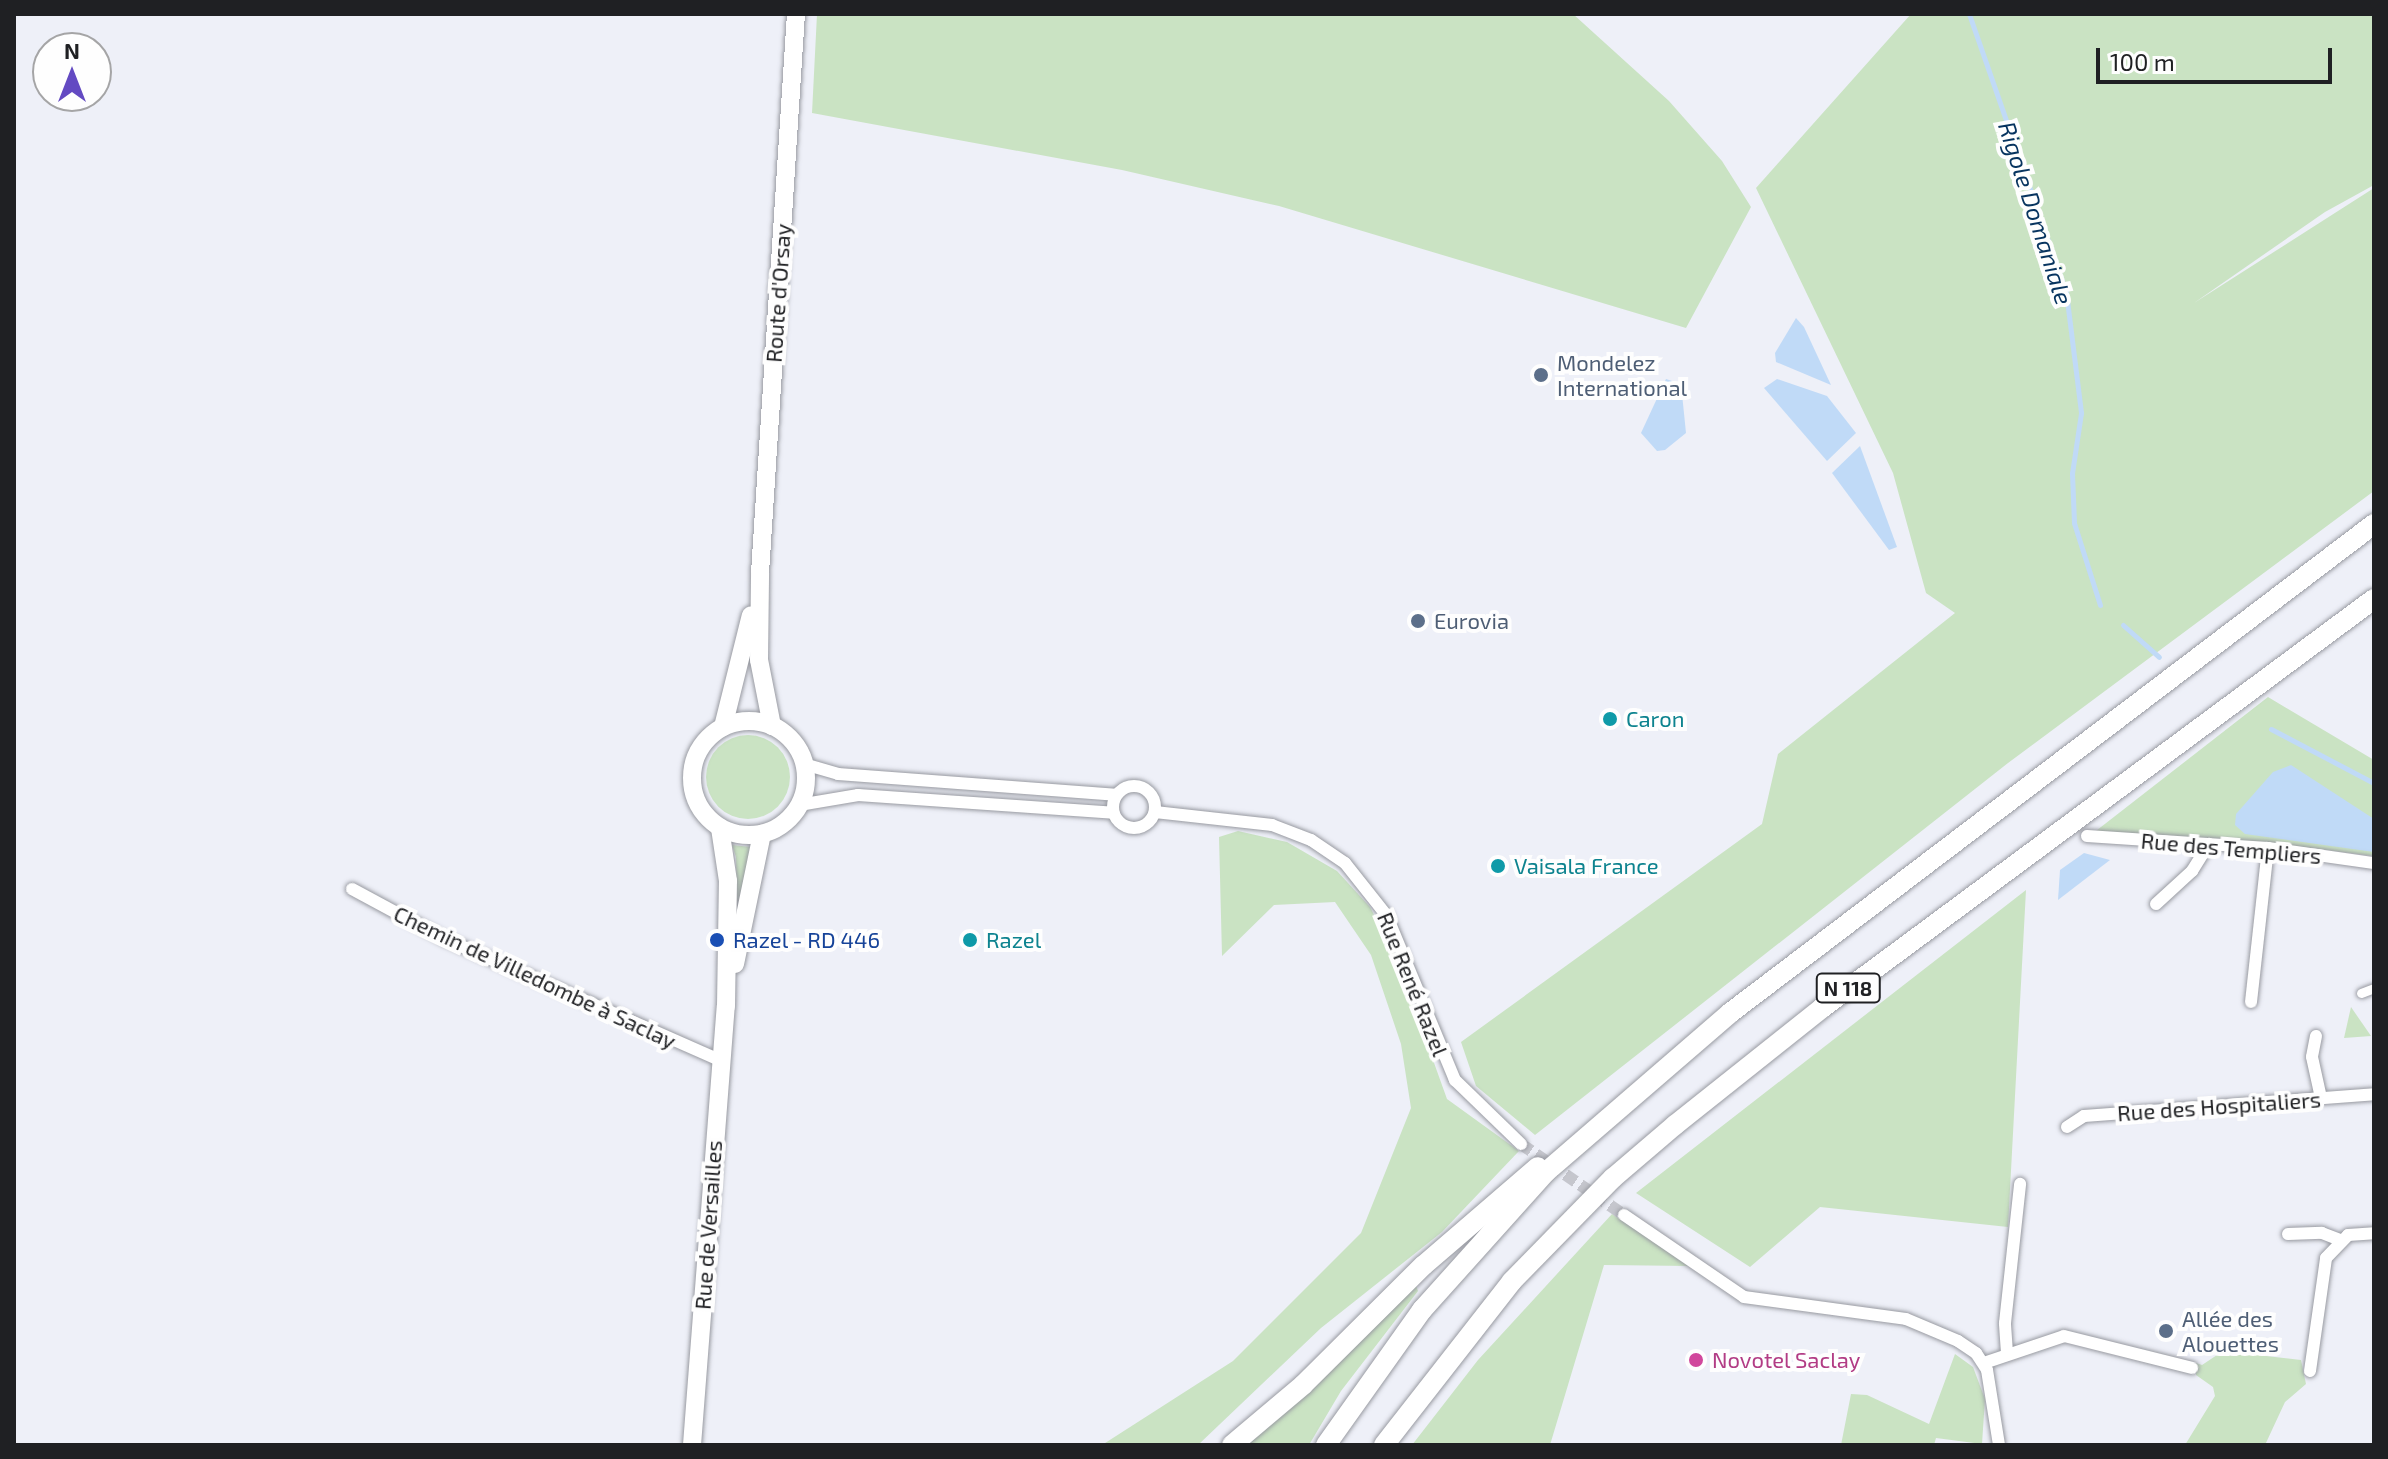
<!DOCTYPE html>
<html>
<head>
<meta charset="utf-8">
<style>
  body { margin:0 }
  #map { position:relative; width:2388px; height:1459px; overflow:hidden; background:#eef0f8; font-family:"Exo 2",sans-serif }
  div>[style] { position:absolute }
  .green>* { inset:0; background:#cae3c3 }
  .round { border-radius:50% }
  .water>* { inset:0; background:#c0daf7 }
  .stream>* { height:5px; margin:-2.5px; padding:0 2.5px; transform-origin:2.5px; border-radius:2.5px; background:#c0daf7 }
  .minor-tunnel>* { height:12px; margin-top:-6px; transform-origin:0; background:repeating-linear-gradient(90deg,#c5c6cd 0 12px,transparent 0 18px) }
  .roads { filter:drop-shadow(0 0 2px #989aa1) drop-shadow(0 0 2px #989aa1) }
  .pedestrian>* { height:9px; margin:-4.5px; padding:0 4.5px; transform-origin:4.5px; border-radius:4.5px; background:#fff }
  .minor>* { height:12px; margin:-6px; padding:0 6px; transform-origin:6px; border-radius:6px; background:#fff }
  .minor>.ring { margin:-6px; padding:0; box-sizing:content-box; background:none; border:12px solid #fff; border-radius:50% }
  .secondary>* { height:18px; margin:-9px; padding:0 9px; transform-origin:9px; border-radius:9px; background:#fff }
  .secondary>.ring { margin:-9px; padding:0; box-sizing:content-box; background:none; border:18px solid #fff; border-radius:50% }
  .trunk>* { height:20px; margin:-10px; padding:0 10px; transform-origin:10px; border-radius:10px; background:#fff }
  .dots>* { width:22px; height:22px; translate:-50% -50%; box-sizing:border-box; border:4px solid #fefefe; border-radius:50% }
  span { translate:-50% -50%; white-space:nowrap; text-align:center; line-height:1.15; -webkit-text-stroke:8px #fefefe; paint-order:stroke }
  .shield-label span { padding:2px 6px; background:#fefefe; border:2px solid; border-radius:6px; -webkit-text-stroke-width:0 }
  .shield-label { font-size:20px; color:#1f2023; font-weight:700 }
  .street-label { font-size:22px; color:#1f2023 }
  .service-label { font-size:22px; color:#4e5e75 }
  .left { translate:0 -50%; text-align:left }
  .culture-label { font-size:22px; color:#0d838f }
  .transit-label { font-size:22px; color:#164399 }
  .hotel-label { font-size:22px; color:#b23c85 }
  .water-label { font-size:24px; color:#07345f; font-style:italic }
  .frame { position:absolute; inset:0; border:16px solid #1f2023; pointer-events:none }
  .north { position:absolute; left:32px; top:32px; width:80px; height:80px; box-sizing:border-box; background:#fefefe; border:2px solid #a5a5a6; border-radius:50%; rotate:0deg; font-size:22px; font-weight:700; line-height:32px; text-align:center; color:#1f2023 }
  .north::after { content:''; display:block; margin:auto; width:28px; height:36px; background:#634ac2; clip-path:polygon(50% 0,100% 100%,50% 72%,0 100%) }
  .scale { position:absolute; left:2096px; top:48px; width:236px; height:36px; box-sizing:border-box; border:4px solid #1f2023; border-top:0; padding-left:10px; font-size:24px; line-height:28px; white-space:nowrap; color:#1f2023; -webkit-text-stroke:6px #fefefe; paint-order:stroke }
</style>
</head>
<body>
<div id="map">
  <div class="green">
    <i style="clip-path:polygon(817px 14px,1573px 14px,1669px 101px,1722px 161px,1751px 207px,1686px 328px,1279px 206px,1122px 170px,812px 113px)"></i>
    <i style="clip-path:polygon(1911px 14px,2374px 14px,2374px 185px,2325px 212px,2194px 303px,2374px 188px,2374px 491px,2008px 763px,1535px 1135px,1476px 1086px,1461px 1042px,1762px 824px,1778px 754px,1955px 613px,1926px 593px,1893px 473px,1756px 188px)"></i>
    <i style="clip-path:polygon(2268px 697px,2374px 760px,2374px 856px,2286px 845px,2092px 834px)"></i>
    <i class="round" style="left:706px;top:735px;width:84px;height:84px"></i>
    <i style="clip-path:polygon(1238px 831px,1287px 842px,1337px 871px,1370px 907px,1396px 957px,1447px 1099px,1519px 1151px,1442px 1232px,1321px 1328px,1198px 1445px,1102px 1445px,1233px 1361px,1361px 1233px,1411px 1108px,1401px 1044px,1371px 955px,1335px 902px,1274px 905px,1222px 956px,1219px 837px)"></i>
    <i style="clip-path:polygon(732px 845px,751px 847px,737px 909px,736px 857px)"></i>
    <i style="clip-path:polygon(2026px 890px,2008px 1227px,1820px 1207px,1750px 1267px,1636px 1193px)"></i>
    <i style="clip-path:polygon(2351px 1007px,2371px 1036px,2344px 1038px)"></i>
    <i style="clip-path:polygon(1612px 1214px,1691px 1266px,1604px 1265px,1550px 1445px,1412px 1445px,1478px 1360px)"></i>
    <i style="clip-path:polygon(1415px 1283px,1418px 1291px,1341px 1391px,1309px 1445px,1248px 1445px)"></i>
    <i style="clip-path:polygon(2223px 1351px,2301px 1360px,2306px 1384px,2285px 1402px,2265px 1445px,2185px 1445px,2215px 1396px,2213px 1387px,2196px 1375px,2196px 1363px,2202px 1365px)"></i>
    <i style="clip-path:polygon(1955px 1354px,1973px 1367px,1985px 1399px,1982px 1444px,1936px 1438px,1934px 1445px,1841px 1445px,1851px 1394px,1867px 1395px,1929px 1424px)"></i>
  </div>
  <div class="water">
    <i style="clip-path:polygon(1796px 318px,1804px 327px,1831px 385px,1776px 362px,1775px 353px)"></i>
    <i style="clip-path:polygon(1666px 379px,1681px 384px,1686px 433px,1665px 450px,1657px 451px,1641px 433px)"></i>
    <i style="clip-path:polygon(1777px 379px,1827px 396px,1856px 433px,1827px 461px,1764px 388px)"></i>
    <i style="clip-path:polygon(1860px 446px,1897px 547px,1889px 550px,1832px 473px)"></i>
    <i style="clip-path:polygon(2291px 765px,2374px 819px,2374px 852px,2245px 834px,2235px 825px,2236px 814px,2273px 772px)"></i>
    <i style="clip-path:polygon(2084px 853px,2110px 860px,2058px 900px,2060px 870px)"></i>
  </div>
  <div class="stream">
    <i style="left:1969px;top:14px;width:294px;rotate:70.8deg"></i>
    <i style="left:2066px;top:292px;width:122px;rotate:82.9deg"></i>
    <i style="left:2081px;top:413px;width:61px;rotate:98.5deg"></i>
    <i style="left:2072px;top:473px;width:50px;rotate:87.7deg"></i>
    <i style="left:2074px;top:523px;width:86px;rotate:72.4deg"></i>
    <i style="left:2123px;top:625px;width:48px;rotate:41.6deg"></i>
    <i style="left:2271px;top:729px;width:116px;rotate:27.7deg"></i>
  </div>
  <div class="minor-tunnel">
    <i style="left:1521px;top:1144px;width:125px;rotate:34.6deg"></i>
  </div>
  <div class="roads">
    <div class="pedestrian">
      <i style="left:2361px;top:993px;width:14px;rotate:-21deg"></i>
    </div>
    <div class="minor">
      <i style="left:804px;top:764px;width:35px;rotate:16deg"></i>
      <i style="left:838px;top:774px;width:278px;rotate:4.3deg"></i>
      <i class="ring" style="left:1113px;top:786px;width:30px;height:30px"></i>
      <i style="left:799px;top:805px;width:60px;rotate:-9.6deg"></i>
      <i style="left:858px;top:795px;width:256px;rotate:4deg"></i>
      <i style="left:1155px;top:812px;width:118px;rotate:6.3deg"></i>
      <i style="left:1272px;top:825px;width:42px;rotate:21deg"></i>
      <i style="left:1311px;top:840px;width:41px;rotate:34.1deg"></i>
      <i style="left:1345px;top:863px;width:68px;rotate:51.6deg"></i>
      <i style="left:1387px;top:916px;width:178px;rotate:67.5deg"></i>
      <i style="left:1455px;top:1080px;width:92px;rotate:44.1deg"></i>
      <i style="left:2087px;top:836px;width:181px;rotate:3.8deg"></i>
      <i style="left:2268px;top:848px;width:107px;rotate:8.1deg"></i>
      <i style="left:352px;top:889px;width:106px;rotate:28.3deg"></i>
      <i style="left:445px;top:939px;width:302px;rotate:23.8deg"></i>
      <i style="left:2156px;top:904px;width:49px;rotate:-42.5deg"></i>
      <i style="left:2192px;top:871px;width:32px;rotate:-58deg"></i>
      <i style="left:2251px;top:1002px;width:155px;rotate:-83.7deg"></i>
      <i style="left:2316px;top:1036px;width:21px;rotate:101deg"></i>
      <i style="left:2312px;top:1057px;width:42px;rotate:77.6deg"></i>
      <i style="left:2067px;top:1127px;width:20px;rotate:-33deg"></i>
      <i style="left:2084px;top:1116px;width:291px;rotate:-4.3deg"></i>
      <i style="left:1624px;top:1215px;width:145px;rotate:34.3deg"></i>
      <i style="left:1744px;top:1297px;width:163px;rotate:7.7deg"></i>
      <i style="left:1906px;top:1319px;width:56px;rotate:22.9deg"></i>
      <i style="left:1958px;top:1341px;width:22px;rotate:34deg"></i>
      <i style="left:1976px;top:1353px;width:20px;rotate:57deg"></i>
      <i style="left:1987px;top:1370px;width:76px;rotate:80.9deg"></i>
      <i style="left:2288px;top:1234px;width:34px;rotate:-2deg"></i>
      <i style="left:2322px;top:1233px;width:19px;rotate:21deg"></i>
      <i style="left:2007px;top:1353px;width:30px;rotate:-94deg"></i>
      <i style="left:2005px;top:1323px;width:140px;rotate:-83.8deg"></i>
      <i style="left:1984px;top:1363px;width:84px;rotate:-18.6deg"></i>
      <i style="left:2064px;top:1336px;width:132px;rotate:14deg"></i>
      <i style="left:2310px;top:1371px;width:114px;rotate:-81.9deg"></i>
      <i style="left:2326px;top:1258px;width:32px;rotate:-46deg"></i>
      <i style="left:2348px;top:1235px;width:26px;rotate:-4deg"></i>
    </div>
    <div class="secondary">
      <i class="ring" style="left:692px;top:721px;width:96px;height:96px"></i>
      <i style="left:772px;top:726px;width:67px;rotate:-101.1deg"></i>
      <i style="left:759px;top:660px;width:87px;rotate:-89.3deg"></i>
      <i style="left:760px;top:573px;width:560px;rotate:-86.32deg"></i>
      <i style="left:723px;top:727px;width:115px;rotate:-76deg"></i>
      <i style="left:735px;top:964px;width:133px;rotate:-78.3deg"></i>
      <i style="left:692px;top:1445px;width:440px;rotate:-85.6deg"></i>
      <i style="left:726px;top:1006px;width:125px;rotate:-89.1deg"></i>
      <i style="left:728px;top:881px;width:54px;rotate:-98.6deg"></i>
    </div>
    <div class="trunk">
      <i style="left:1232px;top:1445px;width:93px;rotate:-40.2deg"></i>
      <i style="left:1303px;top:1385px;width:170px;rotate:-44.8deg"></i>
      <i style="left:1424px;top:1265px;width:150px;rotate:-40.7deg"></i>
      <i style="left:1326px;top:1445px;width:166px;rotate:-54.6deg"></i>
      <i style="left:1422px;top:1310px;width:186px;rotate:-48.1deg"></i>
      <i style="left:1546px;top:1172px;width:243px;rotate:-40.8deg"></i>
      <i style="left:1730px;top:1013px;width:809px;rotate:-37.21deg"></i>
      <i style="left:1384px;top:1445px;width:208px;rotate:-52deg"></i>
      <i style="left:1512px;top:1281px;width:144px;rotate:-45.6deg"></i>
      <i style="left:1613px;top:1178px;width:82px;rotate:-40.5deg"></i>
      <i style="left:1675px;top:1125px;width:188px;rotate:-38.5deg"></i>
      <i style="left:1822px;top:1008px;width:687px;rotate:-36.54deg"></i>
    </div>
  </div>
  <div class="dots">
    <i style="left:1541px;top:375px;background:#5c6f8a"></i>
    <i style="left:1418px;top:621px;background:#5c6f8a"></i>
    <i style="left:1610px;top:719px;background:#0f9aa8"></i>
    <i style="left:1498px;top:866px;background:#0f9aa8"></i>
    <i style="left:717px;top:940px;background:#1a4fb4"></i>
    <i style="left:970px;top:940px;background:#0f9aa8"></i>
    <i style="left:2166px;top:1331px;background:#5c6f8a"></i>
    <i style="left:1696px;top:1360px;background:#d1479c"></i>
  </div>
  <div class="shield-label">
    <span style="left:1848px;top:988px">N 118</span>
  </div>
  <div class="street-label">
    <span style="left:778px;top:293px;rotate:-86deg">Route d'Orsay</span>
    <span style="left:2231px;top:848px;rotate:5deg">Rue des Templiers</span>
    <span style="left:535px;top:977px;rotate:25deg">Chemin de Villedombe à Saclay</span>
    <span style="left:1413px;top:984px;rotate:68deg">Rue René Razel</span>
    <span style="left:2219px;top:1106px;rotate:-4deg">Rue des Hospitaliers</span>
    <span style="left:708px;top:1225px;rotate:-86deg">Rue de Versailles</span>
  </div>
  <div class="service-label">
    <span class="left" style="left:1557px;top:375px">Mondelez<br>International</span>
    <span class="left" style="left:1434px;top:621px">Eurovia</span>
    <span class="left" style="left:2182px;top:1331px">Allée des<br>Alouettes</span>
  </div>
  <div class="culture-label">
    <span class="left" style="left:1626px;top:719px">Caron</span>
    <span class="left" style="left:1514px;top:866px">Vaisala France</span>
    <span class="left" style="left:986px;top:940px">Razel</span>
  </div>
  <div class="transit-label">
    <span class="left" style="left:733px;top:940px">Razel - RD 446</span>
  </div>
  <div class="hotel-label">
    <span class="left" style="left:1712px;top:1360px">Novotel Saclay</span>
  </div>
  <div class="water-label">
    <span style="left:2036px;top:213px;rotate:72deg">Rigole Domaniale</span>
  </div>
  <div class="frame"></div>
  <div class="north">N</div>
  <div class="scale">100 m</div>
</div>
</body>
</html>
